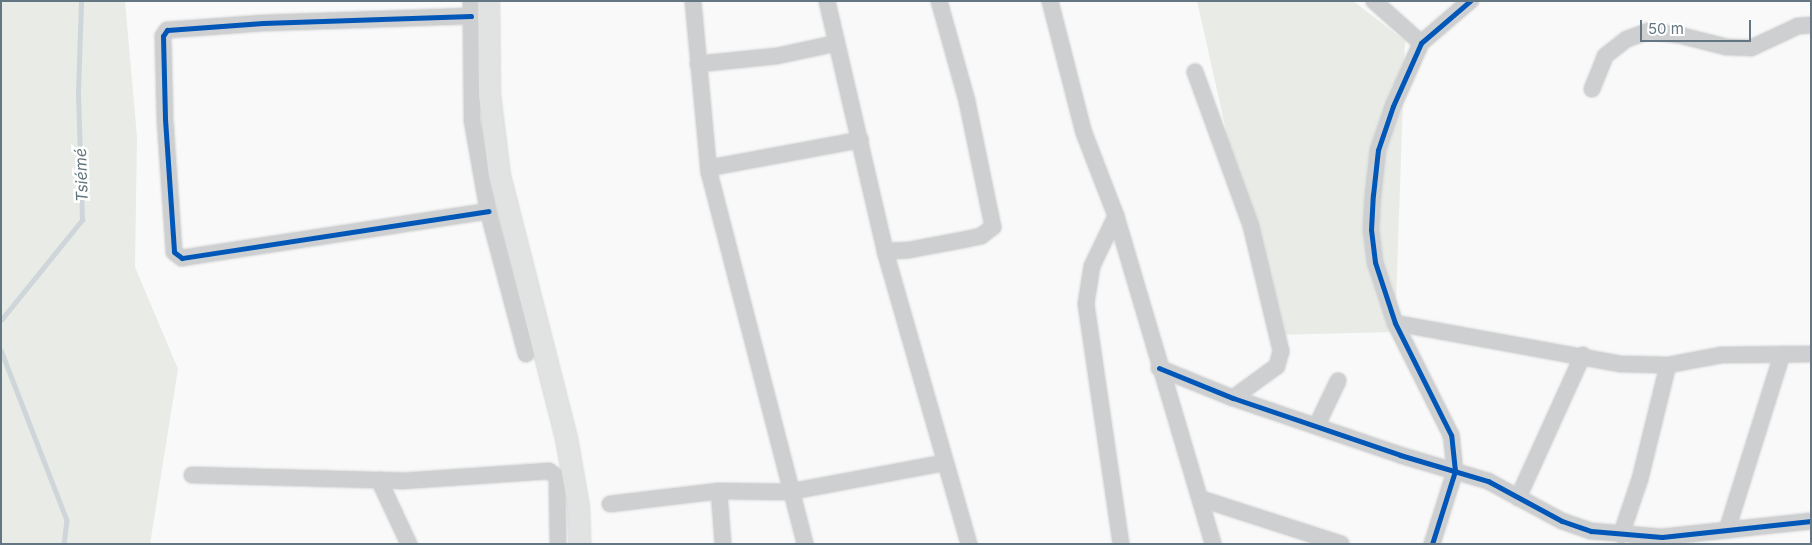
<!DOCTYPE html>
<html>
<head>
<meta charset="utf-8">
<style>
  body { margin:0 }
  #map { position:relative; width:1812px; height:545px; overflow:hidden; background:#f9f9f9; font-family:Inter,sans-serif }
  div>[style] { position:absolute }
  .green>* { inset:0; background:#e8ebe6 }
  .stream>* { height:4.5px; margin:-2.25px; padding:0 2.25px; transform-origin:2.25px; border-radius:2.25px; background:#ced6d9 }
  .roads { filter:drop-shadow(0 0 1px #d5d6d7) drop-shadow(0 0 1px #d5d6d7) }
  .minor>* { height:16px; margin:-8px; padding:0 8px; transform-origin:8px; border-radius:8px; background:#cecfd0 }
  .major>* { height:21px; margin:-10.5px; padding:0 10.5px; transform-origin:10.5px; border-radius:10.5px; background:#e1e2e2 }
  .cycleway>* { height:5px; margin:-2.5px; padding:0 2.5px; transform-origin:2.5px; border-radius:2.5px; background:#0057b8 }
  span { translate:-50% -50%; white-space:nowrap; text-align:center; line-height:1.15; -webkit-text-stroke:5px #fff; paint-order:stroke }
  .water-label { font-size:16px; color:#60757c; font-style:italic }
  .frame { position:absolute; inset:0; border:2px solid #657683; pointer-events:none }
  .scale { position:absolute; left:1640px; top:20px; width:111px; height:22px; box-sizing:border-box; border:2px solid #657683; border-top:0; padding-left:6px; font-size:15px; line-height:18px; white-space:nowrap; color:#657683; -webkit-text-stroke:4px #fff; paint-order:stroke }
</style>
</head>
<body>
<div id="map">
  <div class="green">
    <i style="clip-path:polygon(1px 1px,125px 1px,137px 137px,135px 267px,178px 369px,150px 544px,1px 544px)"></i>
    <i style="clip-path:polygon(1197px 1px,1353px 1px,1405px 41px,1395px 332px,1272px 335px)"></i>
  </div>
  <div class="stream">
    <i style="left:1px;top:320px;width:129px;rotate:-51deg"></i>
    <i style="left:82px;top:220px;width:128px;rotate:-91.8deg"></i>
    <i style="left:78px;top:92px;width:91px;rotate:-88.1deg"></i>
    <i style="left:1px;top:350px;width:182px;rotate:68.8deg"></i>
    <i style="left:67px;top:520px;width:24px;rotate:97deg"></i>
  </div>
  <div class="roads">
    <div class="minor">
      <i style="left:471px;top:1px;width:119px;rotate:89.5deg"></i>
      <i style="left:472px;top:120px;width:92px;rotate:80deg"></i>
      <i style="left:488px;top:211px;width:148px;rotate:75.1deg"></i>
      <i style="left:693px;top:1px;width:172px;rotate:84.7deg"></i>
      <i style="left:709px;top:172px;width:384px;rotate:75.5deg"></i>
      <i style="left:827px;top:1px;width:257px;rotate:76.9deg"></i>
      <i style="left:885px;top:251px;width:305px;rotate:74deg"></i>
      <i style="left:1050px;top:1px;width:136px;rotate:75.6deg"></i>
      <i style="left:1084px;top:133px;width:89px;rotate:68.9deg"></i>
      <i style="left:1116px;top:216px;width:342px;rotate:73.5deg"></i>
      <i style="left:1374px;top:1px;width:63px;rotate:41.8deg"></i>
      <i style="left:471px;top:16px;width:208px;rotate:178.1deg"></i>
      <i style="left:263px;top:23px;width:96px;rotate:175.8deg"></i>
      <i style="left:167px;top:30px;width:7px;rotate:124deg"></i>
      <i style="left:163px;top:36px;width:83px;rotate:88.6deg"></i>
      <i style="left:165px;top:119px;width:133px;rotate:86.1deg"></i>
      <i style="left:174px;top:252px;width:10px;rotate:37deg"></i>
      <i style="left:182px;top:258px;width:310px;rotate:-8.7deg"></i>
      <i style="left:698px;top:64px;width:79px;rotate:-5.8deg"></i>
      <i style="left:777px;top:56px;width:61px;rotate:-12.2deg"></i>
      <i style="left:1195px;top:72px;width:164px;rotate:70deg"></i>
      <i style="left:1251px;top:226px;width:129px;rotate:76.5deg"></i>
      <i style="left:1281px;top:351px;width:16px;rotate:105deg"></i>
      <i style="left:1277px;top:366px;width:54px;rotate:144deg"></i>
      <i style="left:1592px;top:89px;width:35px;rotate:-68deg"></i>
      <i style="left:1605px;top:56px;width:28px;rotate:-38deg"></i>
      <i style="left:1627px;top:39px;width:23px;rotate:-20deg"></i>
      <i style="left:1649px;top:31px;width:30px;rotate:8deg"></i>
      <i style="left:1679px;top:35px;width:49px;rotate:14.3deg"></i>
      <i style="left:1726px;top:47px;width:25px;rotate:2deg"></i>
      <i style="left:1751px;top:48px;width:52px;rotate:-25.1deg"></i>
      <i style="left:1798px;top:26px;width:13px;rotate:-4deg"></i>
      <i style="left:709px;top:168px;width:154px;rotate:-10.5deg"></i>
      <i style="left:1116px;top:216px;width:55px;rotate:115.6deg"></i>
      <i style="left:1092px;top:266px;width:38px;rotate:99deg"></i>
      <i style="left:1086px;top:304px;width:243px;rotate:81.7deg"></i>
      <i style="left:885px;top:251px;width:24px;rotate:-2deg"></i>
      <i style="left:909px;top:250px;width:59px;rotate:-10.7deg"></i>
      <i style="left:967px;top:239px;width:14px;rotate:-12deg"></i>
      <i style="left:981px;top:236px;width:15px;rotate:-37deg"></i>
      <i style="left:993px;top:227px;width:129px;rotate:-101.7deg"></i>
      <i style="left:967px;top:101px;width:104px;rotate:-105.6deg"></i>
      <i style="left:1395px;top:323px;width:230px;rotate:10.3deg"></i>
      <i style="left:1621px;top:364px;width:47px;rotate:1.2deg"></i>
      <i style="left:1668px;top:365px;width:55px;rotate:-10.5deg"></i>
      <i style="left:1722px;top:355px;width:89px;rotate:-0.6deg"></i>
      <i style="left:1159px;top:368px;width:80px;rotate:22.1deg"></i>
      <i style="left:1233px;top:398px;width:176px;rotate:18.8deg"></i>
      <i style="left:1400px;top:455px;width:92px;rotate:16.5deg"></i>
      <i style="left:1488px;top:481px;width:84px;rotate:28.4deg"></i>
      <i style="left:1562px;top:521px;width:31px;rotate:19deg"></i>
      <i style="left:1591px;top:531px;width:71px;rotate:4.8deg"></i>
      <i style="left:1662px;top:537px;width:150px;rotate:-6.1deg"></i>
      <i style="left:1317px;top:425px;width:49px;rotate:-64.5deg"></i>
      <i style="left:192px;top:475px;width:210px;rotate:1.6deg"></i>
      <i style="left:402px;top:481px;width:147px;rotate:-3.9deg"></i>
      <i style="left:549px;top:471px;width:10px;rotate:37deg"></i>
      <i style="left:557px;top:477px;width:67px;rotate:89.1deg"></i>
      <i style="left:379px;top:480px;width:71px;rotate:64.9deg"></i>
      <i style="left:719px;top:491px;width:53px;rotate:85.7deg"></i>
      <i style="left:1518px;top:498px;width:157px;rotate:-65.6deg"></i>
      <i style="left:1202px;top:499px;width:146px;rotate:17.9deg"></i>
      <i style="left:610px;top:504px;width:110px;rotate:-6.8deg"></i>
      <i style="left:719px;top:491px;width:70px;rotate:0.8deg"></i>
      <i style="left:789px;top:492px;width:158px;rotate:-10.6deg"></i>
      <i style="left:1727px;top:530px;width:184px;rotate:-72.6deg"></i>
      <i style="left:1621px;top:535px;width:59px;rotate:-71.3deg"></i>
      <i style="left:1640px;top:479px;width:117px;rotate:-76.2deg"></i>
      <i style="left:1432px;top:544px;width:77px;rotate:-72.5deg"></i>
      <i style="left:1455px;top:471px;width:36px;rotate:-96deg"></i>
      <i style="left:1451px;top:435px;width:125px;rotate:-116.6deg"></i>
      <i style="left:1395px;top:323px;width:64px;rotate:-108.2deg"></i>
      <i style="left:1375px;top:262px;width:32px;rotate:-97deg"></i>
      <i style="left:1371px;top:230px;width:35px;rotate:-87deg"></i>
      <i style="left:1373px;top:195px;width:45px;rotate:-83.7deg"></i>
      <i style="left:1378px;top:150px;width:46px;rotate:-71.2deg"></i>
      <i style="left:1393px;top:106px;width:69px;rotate:-66deg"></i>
      <i style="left:1421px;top:43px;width:65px;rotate:-40.6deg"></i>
    </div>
    <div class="major">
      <i style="left:488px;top:1px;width:93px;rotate:89.4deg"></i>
      <i style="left:489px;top:94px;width:82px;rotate:83deg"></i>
      <i style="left:499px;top:175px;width:271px;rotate:75.7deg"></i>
      <i style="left:566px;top:438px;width:69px;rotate:80deg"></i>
      <i style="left:578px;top:506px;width:38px;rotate:88deg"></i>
    </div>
  </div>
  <div class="cycleway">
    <i style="left:471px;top:16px;width:208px;rotate:178.1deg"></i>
    <i style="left:263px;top:23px;width:96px;rotate:175.8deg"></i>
    <i style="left:167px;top:30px;width:7px;rotate:124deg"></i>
    <i style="left:163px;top:36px;width:83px;rotate:88.6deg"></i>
    <i style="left:165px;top:119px;width:133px;rotate:86.1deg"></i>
    <i style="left:174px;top:252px;width:10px;rotate:37deg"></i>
    <i style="left:182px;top:258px;width:310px;rotate:-8.7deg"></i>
    <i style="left:1159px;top:368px;width:80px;rotate:22.1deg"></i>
    <i style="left:1233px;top:398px;width:176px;rotate:18.8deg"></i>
    <i style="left:1400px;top:455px;width:92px;rotate:16.5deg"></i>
    <i style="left:1488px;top:481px;width:84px;rotate:28.4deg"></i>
    <i style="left:1562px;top:521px;width:31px;rotate:19deg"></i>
    <i style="left:1591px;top:531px;width:71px;rotate:4.8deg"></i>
    <i style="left:1662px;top:537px;width:150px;rotate:-6.1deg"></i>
    <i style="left:1432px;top:544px;width:77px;rotate:-72.5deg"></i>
    <i style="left:1455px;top:471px;width:36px;rotate:-96deg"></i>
    <i style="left:1451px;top:435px;width:125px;rotate:-116.6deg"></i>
    <i style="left:1395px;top:323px;width:64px;rotate:-108.2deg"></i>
    <i style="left:1375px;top:262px;width:32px;rotate:-97deg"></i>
    <i style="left:1371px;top:230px;width:35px;rotate:-87deg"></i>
    <i style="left:1373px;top:195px;width:45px;rotate:-83.7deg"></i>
    <i style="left:1378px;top:150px;width:46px;rotate:-71.2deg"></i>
    <i style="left:1393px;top:106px;width:69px;rotate:-66deg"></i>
    <i style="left:1421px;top:43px;width:65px;rotate:-40.6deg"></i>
  </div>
  <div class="water-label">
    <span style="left:81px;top:175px;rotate:-92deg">Tsiémé</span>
  </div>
  <div class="frame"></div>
  <div class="scale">50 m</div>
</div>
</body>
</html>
